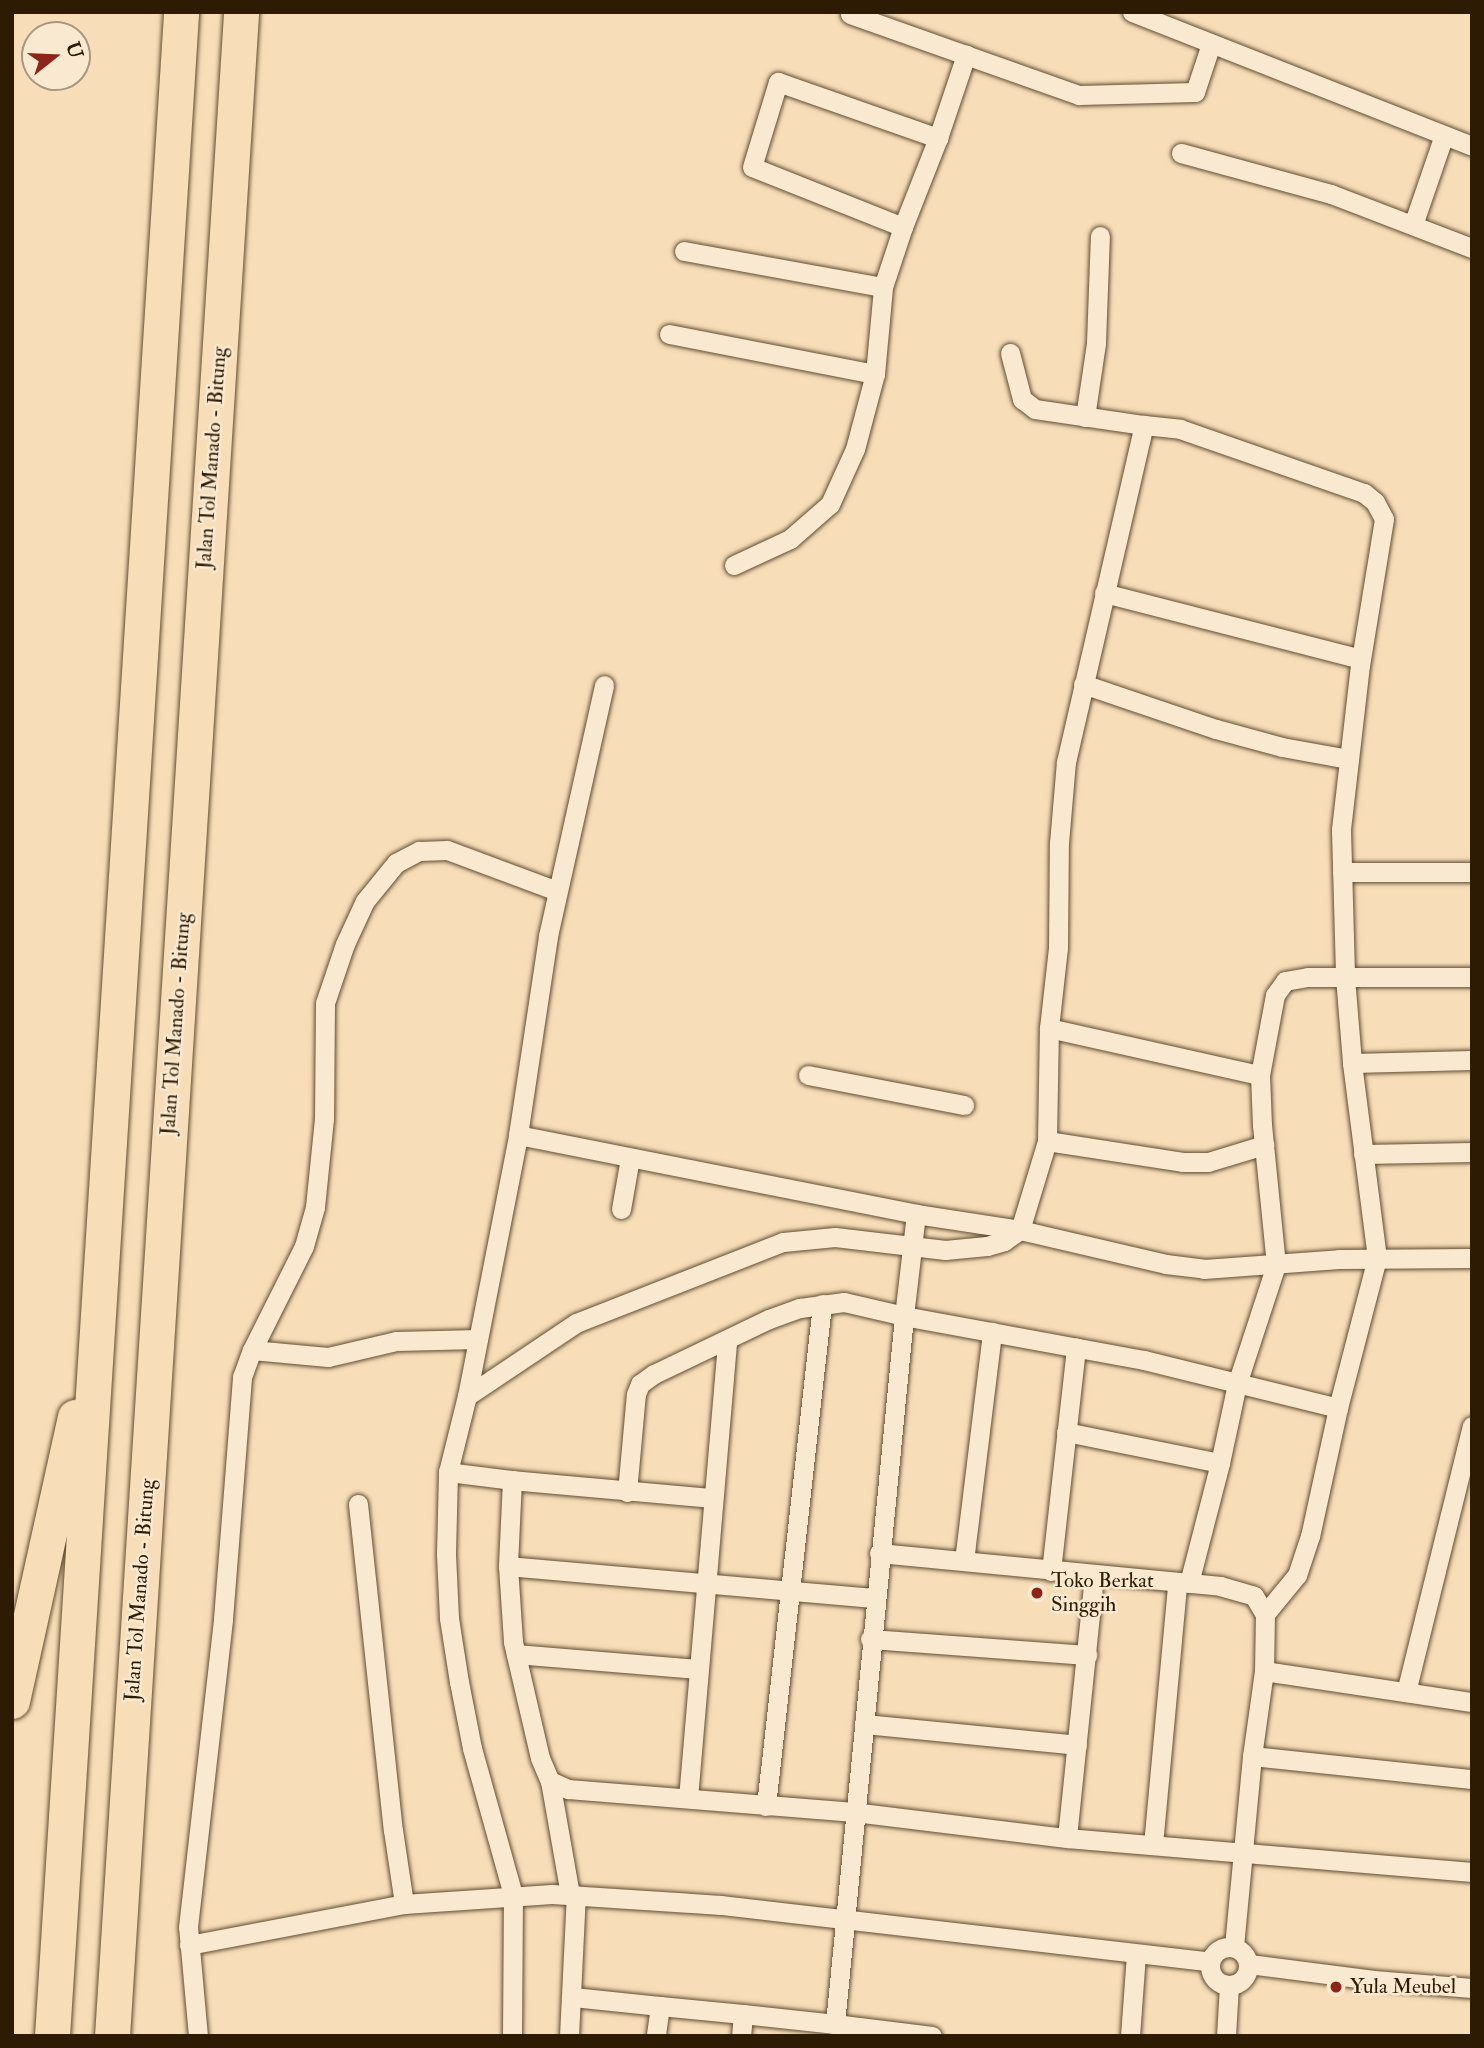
<!DOCTYPE html>
<html>
<head>
<meta charset="utf-8">
<style>
  body { margin:0 }
  #map { position:relative; width:1484px; height:2048px; overflow:hidden; background:#f7ddb8; font-family:"IM FELL Double Pica",serif }
  div>[style] { position:absolute }
  .roads { filter:drop-shadow(0 0 2px #604c30) drop-shadow(0 0 2px #604c30) }
  .street>* { height:19px; margin:-9.5px; padding:0 9.5px; transform-origin:9.5px; border-radius:9.5px; background:#fae9d1 }
  .street>.ring { margin:-9.5px; padding:0; box-sizing:content-box; background:none; border:19px solid #fae9d1; border-radius:50% }
  .highway>* { height:35px; margin:-17.5px; padding:0 17.5px; transform-origin:17.5px; border-radius:17.5px; background:#f7ddb8 }
  .dots>* { width:19px; height:19px; translate:-50% -50%; box-sizing:border-box; border:4px solid #fae9d1; border-radius:50% }
  span { translate:-50% -50%; white-space:nowrap; text-align:center; line-height:1.15; -webkit-text-stroke:5px #fae9d1; paint-order:stroke }
  .street-label { font-size:21px; color:#2d1b03 }
  .poi-label { font-size:21px; color:#2d1b03 }
  .left { translate:0 -50%; text-align:left }
  .frame { position:absolute; inset:0; border:14px solid #2d1b03; pointer-events:none }
  .north { position:absolute; left:21px; top:21px; width:70px; height:70px; box-sizing:border-box; background:#fae9d1; border:2px solid #a8977f; border-radius:50%; rotate:72deg; font-size:19px; font-weight:700; line-height:28px; text-align:center; color:#2d1b03 }
  .north::after { content:''; display:block; margin:auto; width:24px; height:32px; background:#8f2418; clip-path:polygon(50% 0,100% 100%,50% 72%,0 100%) }
</style>
</head>
<body>
<div id="map">
  <div class="roads">
    <div class="street">
      <i style="left:1132px;top:12px;width:365px;rotate:21.5deg"></i>
      <i style="left:850px;top:14px;width:243px;rotate:19.5deg"></i>
      <i style="left:1079px;top:95px;width:116px;rotate:-1.5deg"></i>
      <i style="left:1195px;top:92px;width:51px;rotate:-71.6deg"></i>
      <i style="left:1181px;top:153px;width:156px;rotate:15.3deg"></i>
      <i style="left:1331px;top:194px;width:151px;rotate:21deg"></i>
      <i style="left:1413px;top:225px;width:95px;rotate:-71deg"></i>
      <i style="left:903px;top:227px;width:96px;rotate:-68.5deg"></i>
      <i style="left:684px;top:251px;width:202px;rotate:10.3deg"></i>
      <i style="left:669px;top:334px;width:210px;rotate:11deg"></i>
      <i style="left:1010px;top:353px;width:48px;rotate:75.4deg"></i>
      <i style="left:1022px;top:399px;width:16px;rotate:38deg"></i>
      <i style="left:1035px;top:409px;width:110px;rotate:8.4deg"></i>
      <i style="left:1085px;top:417px;width:75px;rotate:-81.5deg"></i>
      <i style="left:1096px;top:343px;width:107px;rotate:-87.9deg"></i>
      <i style="left:734px;top:565px;width:62px;rotate:-24.9deg"></i>
      <i style="left:790px;top:539px;width:53px;rotate:-41.2deg"></i>
      <i style="left:830px;top:504px;width:60px;rotate:-65.6deg"></i>
      <i style="left:855px;top:449px;width:78px;rotate:-75.1deg"></i>
      <i style="left:875px;top:374px;width:87px;rotate:-84.7deg"></i>
      <i style="left:883px;top:287px;width:63px;rotate:-71.6deg"></i>
      <i style="left:903px;top:227px;width:162px;rotate:-158.3deg"></i>
      <i style="left:752px;top:167px;width:89px;rotate:-73deg"></i>
      <i style="left:778px;top:82px;width:170px;rotate:19.3deg"></i>
      <i style="left:938px;top:138px;width:88px;rotate:-71.4deg"></i>
      <i style="left:1104px;top:593px;width:265px;rotate:14.4deg"></i>
      <i style="left:1083px;top:684px;width:140px;rotate:18.7deg"></i>
      <i style="left:1216px;top:729px;width:68px;rotate:15.3deg"></i>
      <i style="left:1282px;top:747px;width:68px;rotate:10.2deg"></i>
      <i style="left:1342px;top:872px;width:130px"></i>
      <i style="left:1049px;top:1028px;width:216px;rotate:12.6deg"></i>
      <i style="left:1352px;top:1063px;width:120px;rotate:-1.4deg"></i>
      <i style="left:808px;top:1075px;width:159px;rotate:10.9deg"></i>
      <i style="left:518px;top:1135px;width:406px;rotate:11.2deg"></i>
      <i style="left:1047px;top:1141px;width:137px;rotate:8.8deg"></i>
      <i style="left:1182px;top:1162px;width:26px"></i>
      <i style="left:1208px;top:1162px;width:59px;rotate:-16.9deg"></i>
      <i style="left:1363px;top:1154px;width:109px;rotate:-1.1deg"></i>
      <i style="left:621px;top:1209px;width:52px;rotate:-80deg"></i>
      <i style="left:252px;top:1350px;width:76px;rotate:5.3deg"></i>
      <i style="left:328px;top:1357px;width:70px;rotate:-13.2deg"></i>
      <i style="left:396px;top:1341px;width:82px;rotate:-1.4deg"></i>
      <i style="left:467px;top:1396px;width:131px;rotate:-33.8deg"></i>
      <i style="left:576px;top:1323px;width:222px;rotate:-21.4deg"></i>
      <i style="left:783px;top:1242px;width:52px;rotate:-5.5deg"></i>
      <i style="left:835px;top:1237px;width:111px;rotate:6.7deg"></i>
      <i style="left:945px;top:1250px;width:42px;rotate:-5.4deg"></i>
      <i style="left:987px;top:1246px;width:18px;rotate:-16deg"></i>
      <i style="left:1004px;top:1241px;width:19px;rotate:-35deg"></i>
      <i style="left:1020px;top:1230px;width:93px;rotate:-73.1deg"></i>
      <i style="left:1047px;top:1141px;width:113px;rotate:-89deg"></i>
      <i style="left:1049px;top:1028px;width:81px;rotate:-83.6deg"></i>
      <i style="left:1058px;top:948px;width:105px;rotate:-89.5deg"></i>
      <i style="left:1059px;top:843px;width:81px;rotate:-85.1deg"></i>
      <i style="left:1066px;top:762px;width:346px;rotate:-77deg"></i>
      <i style="left:1144px;top:425px;width:36px;rotate:6deg"></i>
      <i style="left:1180px;top:429px;width:195px;rotate:19.2deg"></i>
      <i style="left:1364px;top:493px;width:14px;rotate:39deg"></i>
      <i style="left:1375px;top:502px;width:19px;rotate:62deg"></i>
      <i style="left:1384px;top:519px;width:148px;rotate:99.3deg"></i>
      <i style="left:1360px;top:665px;width:166px;rotate:96.6deg"></i>
      <i style="left:1341px;top:830px;width:147px;rotate:88.4deg"></i>
      <i style="left:1345px;top:977px;width:86px;rotate:85.3deg"></i>
      <i style="left:1352px;top:1063px;width:197px;rotate:82.7deg"></i>
      <i style="left:1377px;top:1258px;width:155px;rotate:104.6deg"></i>
      <i style="left:1338px;top:1408px;width:131px;rotate:102.3deg"></i>
      <i style="left:1310px;top:1536px;width:41px;rotate:108.4deg"></i>
      <i style="left:1297px;top:1575px;width:50px;rotate:129.4deg"></i>
      <i style="left:1265px;top:1614px;width:57px;rotate:91deg"></i>
      <i style="left:1264px;top:1671px;width:86px;rotate:98deg"></i>
      <i style="left:1252px;top:1756px;width:192px;rotate:95.4deg"></i>
      <i style="left:1066px;top:1432px;width:157px;rotate:11.4deg"></i>
      <i style="left:1220px;top:1463px;width:81px;rotate:-77.9deg"></i>
      <i style="left:1237px;top:1384px;width:125px;rotate:-71.9deg"></i>
      <i style="left:1276px;top:1265px;width:141px;rotate:-95.7deg"></i>
      <i style="left:1262px;top:1125px;width:50px;rotate:-92.3deg"></i>
      <i style="left:1260px;top:1075px;width:81px;rotate:-79.4deg"></i>
      <i style="left:1275px;top:995px;width:17px;rotate:-54deg"></i>
      <i style="left:1285px;top:981px;width:23px;rotate:-10deg"></i>
      <i style="left:1308px;top:977px;width:164px"></i>
      <i style="left:448px;top:1472px;width:64px;rotate:7.1deg"></i>
      <i style="left:627px;top:1492px;width:98px;rotate:-84.8deg"></i>
      <i style="left:636px;top:1394px;width:11px;rotate:-68deg"></i>
      <i style="left:640px;top:1384px;width:17px;rotate:-36deg"></i>
      <i style="left:654px;top:1374px;width:127px;rotate:-25.6deg"></i>
      <i style="left:769px;top:1319px;width:33px;rotate:-20deg"></i>
      <i style="left:800px;top:1308px;width:44px;rotate:-7.8deg"></i>
      <i style="left:844px;top:1302px;width:62px;rotate:13.1deg"></i>
      <i style="left:904px;top:1316px;width:103px;rotate:-83.3deg"></i>
      <i style="left:916px;top:1214px;width:105px;rotate:8.7deg"></i>
      <i style="left:1020px;top:1230px;width:150px;rotate:13.1deg"></i>
      <i style="left:1166px;top:1264px;width:38px;rotate:7deg"></i>
      <i style="left:1204px;top:1269px;width:135px;rotate:-4.2deg"></i>
      <i style="left:1339px;top:1259px;width:133px;rotate:-0.4deg"></i>
      <i style="left:712px;top:1498px;width:201px;rotate:-174.9deg"></i>
      <i style="left:512px;top:1480px;width:86px;rotate:92.7deg"></i>
      <i style="left:508px;top:1566px;width:76px;rotate:86.2deg"></i>
      <i style="left:513px;top:1642px;width:119px;rotate:76.9deg"></i>
      <i style="left:540px;top:1758px;width:25px;rotate:67deg"></i>
      <i style="left:550px;top:1781px;width:20px;rotate:24deg"></i>
      <i style="left:568px;top:1789px;width:287px;rotate:4.6deg"></i>
      <i style="left:854px;top:1812px;width:215px;rotate:7deg"></i>
      <i style="left:358px;top:1504px;width:328px;rotate:83.9deg"></i>
      <i style="left:393px;top:1830px;width:75px;rotate:81.5deg"></i>
      <i style="left:879px;top:1553px;width:343px;rotate:5.5deg"></i>
      <i style="left:1220px;top:1586px;width:35px;rotate:16deg"></i>
      <i style="left:1254px;top:1596px;width:21px;rotate:59deg"></i>
      <i style="left:964px;top:1561px;width:231px;rotate:-83deg"></i>
      <i style="left:508px;top:1566px;width:369px;rotate:5deg"></i>
      <i style="left:1051px;top:1571px;width:225px;rotate:-83.6deg"></i>
      <i style="left:1094px;top:1576px;width:263px;rotate:95.9deg"></i>
      <i style="left:1067px;top:1838px;width:406px;rotate:4.8deg"></i>
      <i style="left:1189px;top:1583px;width:124px;rotate:-75.5deg"></i>
      <i style="left:870px;top:1639px;width:218px;rotate:4.2deg"></i>
      <i style="left:516px;top:1654px;width:182px;rotate:4.7deg"></i>
      <i style="left:1264px;top:1671px;width:210px;rotate:8.5deg"></i>
      <i style="left:1406px;top:1692px;width:274px;rotate:-76.1deg"></i>
      <i style="left:864px;top:1724px;width:214px;rotate:5.6deg"></i>
      <i style="left:1252px;top:1756px;width:221px;rotate:6deg"></i>
      <i style="left:550px;top:1781px;width:116px;rotate:80deg"></i>
      <i style="left:688px;top:1798px;width:459px;rotate:-85.1deg"></i>
      <i style="left:766px;top:1806px;width:505px;rotate:-83.63deg"></i>
      <i style="left:1153px;top:1845px;width:262px;rotate:-84.7deg"></i>
      <i style="left:189px;top:1945px;width:219px;rotate:-10.8deg"></i>
      <i style="left:404px;top:1904px;width:148px;rotate:-3.9deg"></i>
      <i style="left:552px;top:1894px;width:169px;rotate:3.7deg"></i>
      <i style="left:721px;top:1905px;width:492px;rotate:6.6deg"></i>
      <i class="ring" style="left:1210px;top:1947px;width:19px;height:19px"></i>
      <i style="left:1249px;top:1964px;width:126px;rotate:7.3deg"></i>
      <i style="left:1374px;top:1980px;width:98px;rotate:4.7deg"></i>
      <i style="left:573px;top:1997px;width:87px;rotate:5.9deg"></i>
      <i style="left:660px;top:2006px;width:30px;rotate:98deg"></i>
      <i style="left:660px;top:2006px;width:83px;rotate:5.5deg"></i>
      <i style="left:743px;top:2014px;width:22px;rotate:95deg"></i>
      <i style="left:743px;top:2014px;width:93px;rotate:6.2deg"></i>
      <i style="left:198px;top:2036px;width:109px;rotate:-95.2deg"></i>
      <i style="left:188px;top:1927px;width:310px;rotate:-83.5deg"></i>
      <i style="left:223px;top:1619px;width:243px;rotate:-85.5deg"></i>
      <i style="left:242px;top:1377px;width:29px;rotate:-70deg"></i>
      <i style="left:252px;top:1350px;width:116px;rotate:-63.4deg"></i>
      <i style="left:304px;top:1246px;width:41px;rotate:-74.2deg"></i>
      <i style="left:315px;top:1207px;width:88px;rotate:-84.2deg"></i>
      <i style="left:324px;top:1119px;width:116px;rotate:-89.5deg"></i>
      <i style="left:325px;top:1003px;width:62px;rotate:-71.3deg"></i>
      <i style="left:345px;top:944px;width:47px;rotate:-65.1deg"></i>
      <i style="left:365px;top:901px;width:49px;rotate:-50.8deg"></i>
      <i style="left:396px;top:863px;width:26px;rotate:-28deg"></i>
      <i style="left:419px;top:851px;width:28px;rotate:-2deg"></i>
      <i style="left:447px;top:850px;width:117px;rotate:20.4deg"></i>
      <i style="left:512px;top:2036px;width:141px;rotate:-89.6deg"></i>
      <i style="left:513px;top:1895px;width:153px;rotate:-105.6deg"></i>
      <i style="left:472px;top:1748px;width:67px;rotate:-101.1deg"></i>
      <i style="left:459px;top:1682px;width:65px;rotate:-98.9deg"></i>
      <i style="left:449px;top:1618px;width:64px;rotate:-92.7deg"></i>
      <i style="left:446px;top:1554px;width:82px;rotate:-88.6deg"></i>
      <i style="left:448px;top:1472px;width:78px;rotate:-76deg"></i>
      <i style="left:467px;top:1396px;width:266px;rotate:-78.9deg"></i>
      <i style="left:518px;top:1135px;width:201px;rotate:-81.4deg"></i>
      <i style="left:548px;top:936px;width:257px;rotate:-77.4deg"></i>
      <i style="left:569px;top:2036px;width:141px;rotate:-87.2deg"></i>
      <i style="left:932px;top:2036px;width:98px;rotate:-172.9deg"></i>
      <i style="left:835px;top:2024px;width:711px;rotate:-84.43deg"></i>
      <i style="left:904px;top:1316px;width:244px;rotate:10.4deg"></i>
      <i style="left:1144px;top:1360px;width:200px;rotate:13.9deg"></i>
      <i style="left:1130px;top:2036px;width:82px;rotate:-85.8deg"></i>
      <i style="left:1226px;top:2036px;width:50px;rotate:-86.6deg"></i>
    </div>
    <div class="highway">
      <i style="left:12px;top:1701px;width:291px;rotate:-77.5deg"></i>
      <i style="left:52px;top:2036px;width:2028px;rotate:-86.35deg"></i>
      <i style="left:112px;top:2036px;width:2028px;rotate:-86.35deg"></i>
    </div>
  </div>
  <div class="dots">
    <i style="left:1037px;top:1593px;background:#8f2418"></i>
    <i style="left:1336px;top:1987px;background:#8f2418"></i>
  </div>
  <div class="street-label">
    <span style="left:212px;top:458px;rotate:-86deg">Jalan Tol Manado - Bitung</span>
    <span style="left:176px;top:1024px;rotate:-86deg">Jalan Tol Manado - Bitung</span>
    <span style="left:140px;top:1590px;rotate:-86deg">Jalan Tol Manado - Bitung</span>
  </div>
  <div class="poi-label">
    <span class="left" style="left:1051px;top:1593px">Toko Berkat<br>Singgih</span>
    <span class="left" style="left:1350px;top:1987px">Yula Meubel</span>
  </div>
  <div class="frame"></div>
  <div class="north">U</div>
</div>
</body>
</html>
